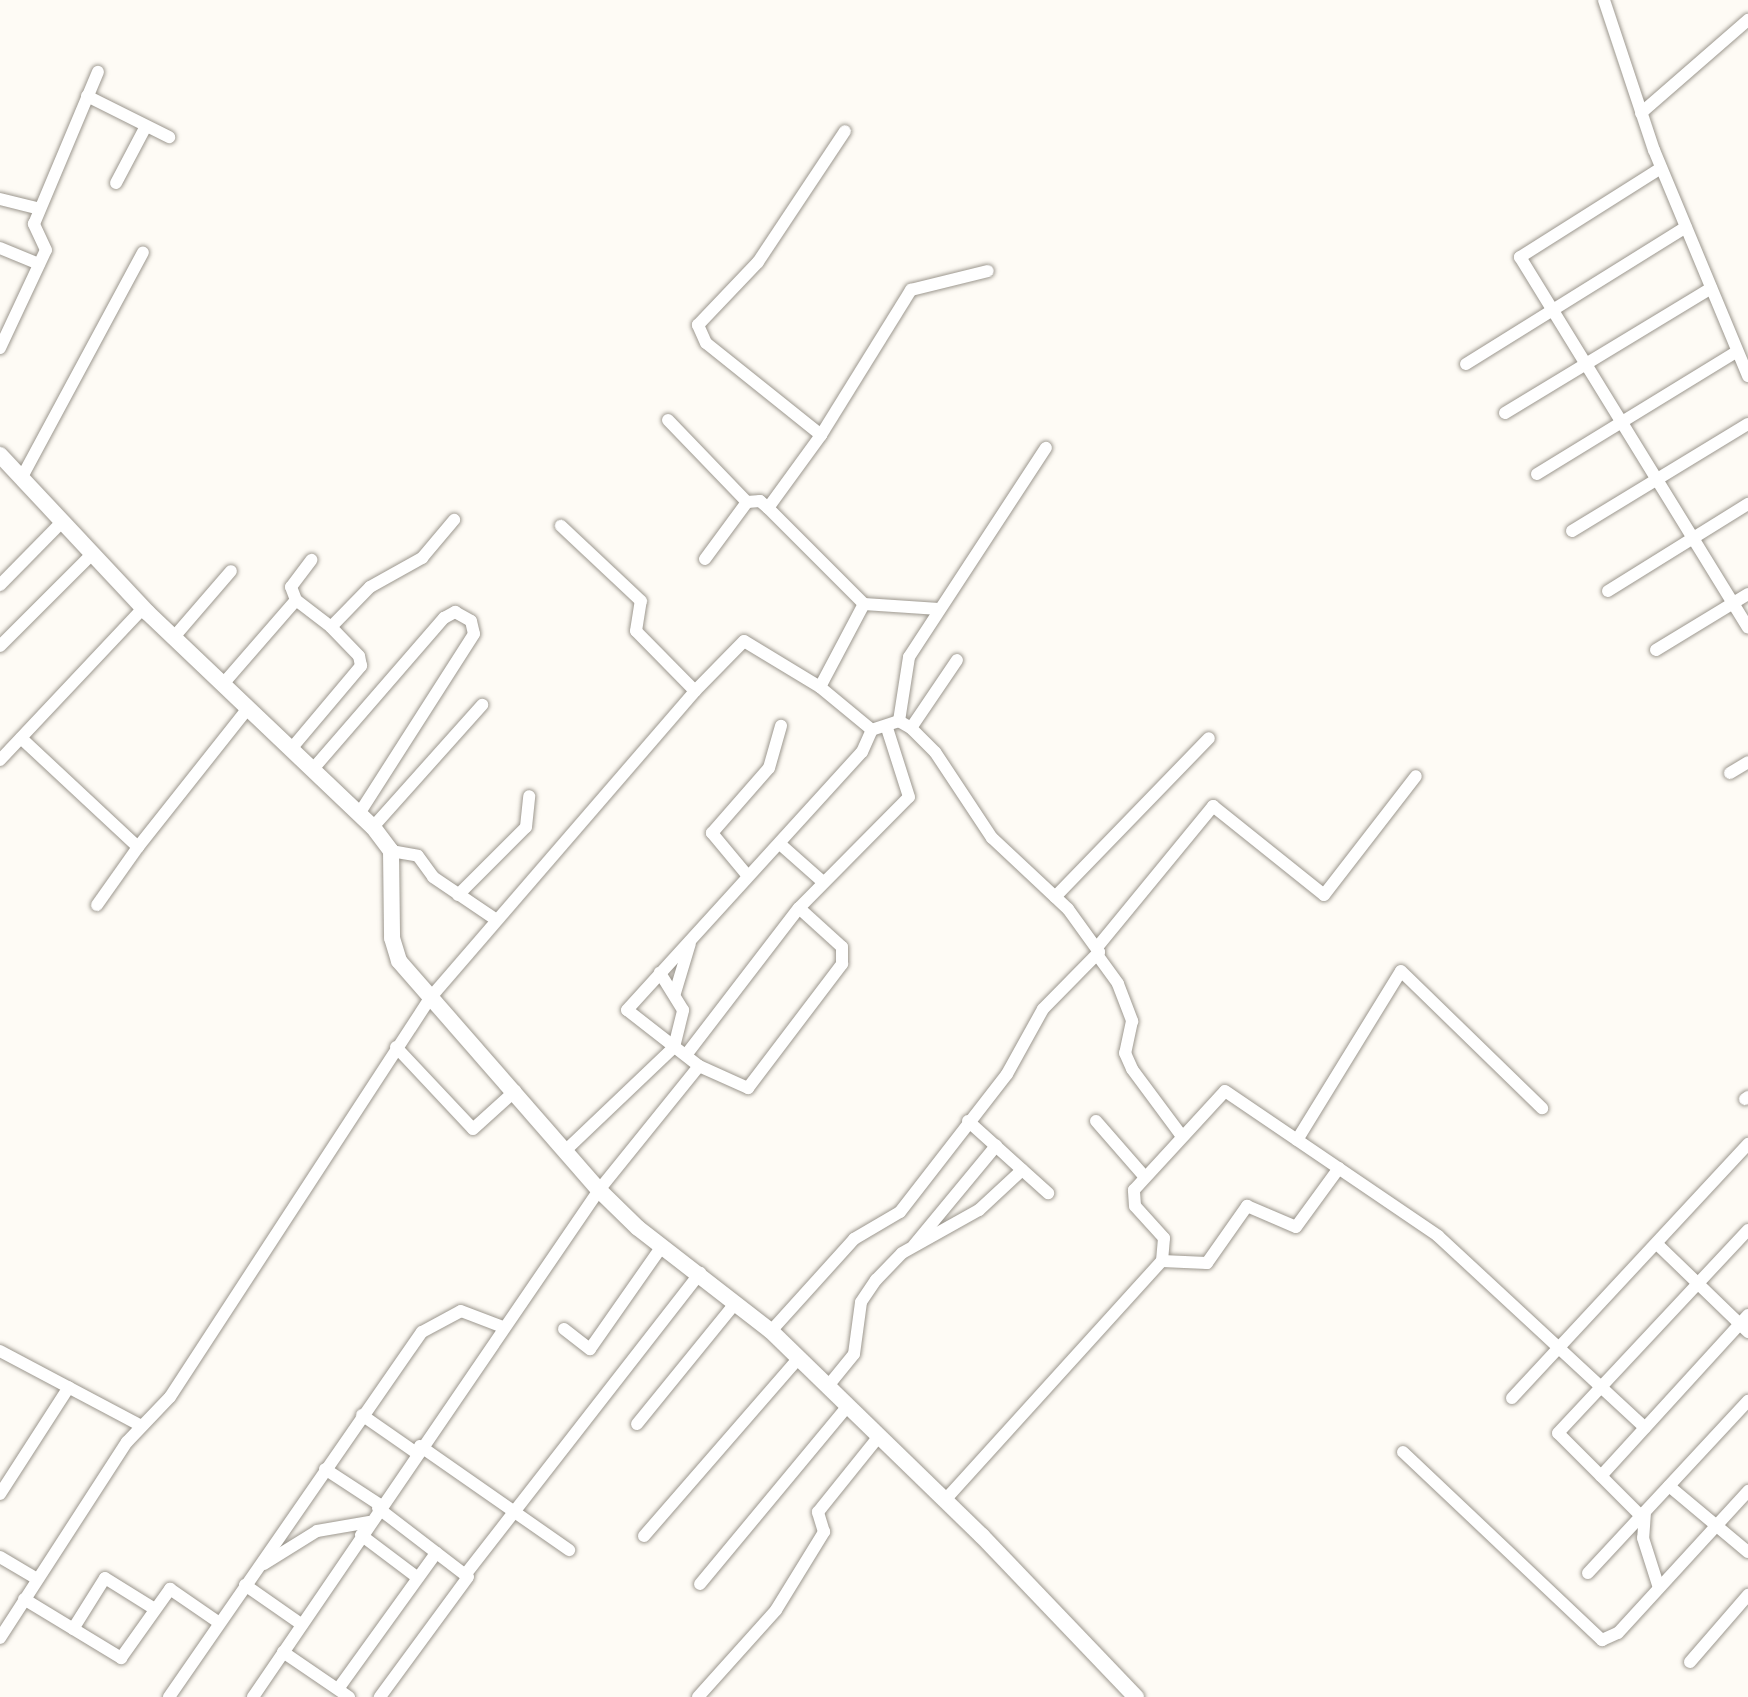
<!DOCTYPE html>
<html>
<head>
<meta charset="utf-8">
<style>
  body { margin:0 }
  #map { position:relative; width:1748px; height:1697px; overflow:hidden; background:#fefbf5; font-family:"Space Grotesk",sans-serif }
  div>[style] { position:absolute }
  .roads { filter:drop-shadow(0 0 2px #9c978e) drop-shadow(0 0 2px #9c978e) }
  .minor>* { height:12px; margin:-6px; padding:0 6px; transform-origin:6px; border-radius:6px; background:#fff }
  .tertiary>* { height:16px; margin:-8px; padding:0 8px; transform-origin:8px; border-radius:8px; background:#fff }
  span { translate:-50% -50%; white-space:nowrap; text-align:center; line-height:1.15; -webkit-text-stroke:5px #fff; paint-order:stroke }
</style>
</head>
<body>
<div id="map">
  <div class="roads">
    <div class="minor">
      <i style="left:1604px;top:0;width:158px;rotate:71.6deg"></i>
      <i style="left:1654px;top:150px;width:245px;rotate:67.4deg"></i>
      <i style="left:87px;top:96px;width:92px;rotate:26.6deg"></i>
      <i style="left:1641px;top:113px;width:142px;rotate:-41deg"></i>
      <i style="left:1661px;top:168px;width:167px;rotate:147.7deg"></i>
      <i style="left:1520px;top:257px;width:435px;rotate:58.4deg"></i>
      <i style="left:116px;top:183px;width:64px;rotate:-62.2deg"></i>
      <i style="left:0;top:199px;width:41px;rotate:14deg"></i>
      <i style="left:0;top:248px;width:42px;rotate:22.3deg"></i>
      <i style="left:0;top:348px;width:108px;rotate:-64.9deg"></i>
      <i style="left:46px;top:250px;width:29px;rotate:-115deg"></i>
      <i style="left:34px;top:224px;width:165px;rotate:-67.2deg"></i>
      <i style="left:1466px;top:364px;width:259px;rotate:-31.9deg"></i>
      <i style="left:1505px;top:413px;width:241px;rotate:-31.2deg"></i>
      <i style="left:668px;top:420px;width:114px;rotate:46.1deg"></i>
      <i style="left:821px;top:435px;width:147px;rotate:-141.3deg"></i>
      <i style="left:706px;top:343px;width:20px;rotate:-114deg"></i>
      <i style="left:698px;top:325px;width:87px;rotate:-46.4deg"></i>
      <i style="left:758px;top:262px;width:157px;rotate:-56.4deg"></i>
      <i style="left:1537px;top:474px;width:233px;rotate:-31.5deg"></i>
      <i style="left:22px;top:477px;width:255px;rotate:-61.7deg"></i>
      <i style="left:1572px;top:531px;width:206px;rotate:-31.3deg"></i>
      <i style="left:705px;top:559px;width:71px;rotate:-53.6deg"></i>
      <i style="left:747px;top:502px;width:13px;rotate:-4deg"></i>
      <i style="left:760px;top:501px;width:11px;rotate:41deg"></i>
      <i style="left:0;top:585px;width:90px;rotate:-45.5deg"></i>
      <i style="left:1608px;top:591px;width:165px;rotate:-31.9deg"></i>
      <i style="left:296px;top:600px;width:14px;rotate:-111deg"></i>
      <i style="left:291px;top:587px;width:34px;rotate:-53deg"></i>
      <i style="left:864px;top:604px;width:75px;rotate:3.8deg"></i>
      <i style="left:174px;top:637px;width:87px;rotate:-49.2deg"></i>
      <i style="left:0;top:646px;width:132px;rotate:-45deg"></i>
      <i style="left:1656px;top:650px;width:108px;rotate:-31.3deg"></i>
      <i style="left:223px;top:684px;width:111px;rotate:-49deg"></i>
      <i style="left:296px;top:600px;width:44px;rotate:37.6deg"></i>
      <i style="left:695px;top:691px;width:70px;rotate:-45.6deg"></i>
      <i style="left:744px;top:641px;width:89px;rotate:31.2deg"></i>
      <i style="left:899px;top:721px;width:65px;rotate:-81.1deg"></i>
      <i style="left:909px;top:657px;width:250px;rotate:-56.8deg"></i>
      <i style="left:911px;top:728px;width:82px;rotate:-55.9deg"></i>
      <i style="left:21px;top:738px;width:160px;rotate:43deg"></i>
      <i style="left:138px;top:847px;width:177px;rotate:-51.6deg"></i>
      <i style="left:291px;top:749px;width:109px;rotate:-49.9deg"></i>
      <i style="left:361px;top:666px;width:10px;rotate:-101deg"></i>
      <i style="left:359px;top:656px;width:40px;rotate:-134deg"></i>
      <i style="left:331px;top:627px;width:56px;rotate:-45.7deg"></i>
      <i style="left:370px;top:587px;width:60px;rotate:-29.1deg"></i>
      <i style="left:422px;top:558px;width:50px;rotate:-49.9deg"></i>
      <i style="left:0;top:760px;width:209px;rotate:-46.7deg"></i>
      <i style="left:313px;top:769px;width:200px;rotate:-49.1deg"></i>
      <i style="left:444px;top:618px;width:13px;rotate:-29deg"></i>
      <i style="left:455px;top:612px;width:18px;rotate:29deg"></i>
      <i style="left:471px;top:621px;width:13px;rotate:77deg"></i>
      <i style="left:474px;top:634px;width:214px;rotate:122.6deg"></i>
      <i style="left:1730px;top:773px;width:21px;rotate:-31deg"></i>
      <i style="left:373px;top:827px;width:164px;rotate:-48.2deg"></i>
      <i style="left:780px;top:844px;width:57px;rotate:41.5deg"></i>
      <i style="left:391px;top:851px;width:27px;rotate:10deg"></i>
      <i style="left:418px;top:856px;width:26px;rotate:54deg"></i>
      <i style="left:433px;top:877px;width:75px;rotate:34.1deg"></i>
      <i style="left:747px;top:875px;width:55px;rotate:-129.8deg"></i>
      <i style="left:712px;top:833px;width:86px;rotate:-48.8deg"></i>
      <i style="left:769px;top:768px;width:44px;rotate:-74.1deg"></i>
      <i style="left:458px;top:895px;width:96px;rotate:-45deg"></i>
      <i style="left:526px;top:827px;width:31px;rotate:-84deg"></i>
      <i style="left:1055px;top:897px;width:221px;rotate:-45.9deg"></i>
      <i style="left:97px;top:905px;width:71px;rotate:-54.7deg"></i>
      <i style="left:1099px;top:945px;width:180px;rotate:-50.6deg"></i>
      <i style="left:1213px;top:806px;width:142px;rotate:38.7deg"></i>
      <i style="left:1324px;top:895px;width:150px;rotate:-52.3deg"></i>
      <i style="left:1098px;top:956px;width:34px;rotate:54deg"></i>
      <i style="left:1118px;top:984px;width:40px;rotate:69deg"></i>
      <i style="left:1132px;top:1021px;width:33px;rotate:102deg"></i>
      <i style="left:1125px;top:1053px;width:17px;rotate:66deg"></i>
      <i style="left:1132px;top:1069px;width:82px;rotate:53.4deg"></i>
      <i style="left:675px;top:993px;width:52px;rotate:-73.3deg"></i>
      <i style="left:396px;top:1047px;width:112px;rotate:46.8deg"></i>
      <i style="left:473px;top:1129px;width:57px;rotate:-42.1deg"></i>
      <i style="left:686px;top:1055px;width:185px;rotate:-52.5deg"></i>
      <i style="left:799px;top:908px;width:156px;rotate:-45.3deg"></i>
      <i style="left:909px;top:797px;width:72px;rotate:-107.7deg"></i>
      <i style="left:699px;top:1066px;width:54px;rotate:24.2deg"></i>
      <i style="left:748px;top:1088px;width:156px;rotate:-52.8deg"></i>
      <i style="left:842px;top:964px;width:17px;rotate:-90deg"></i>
      <i style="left:842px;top:947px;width:58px;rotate:-137.8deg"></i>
      <i style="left:1745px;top:1099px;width:4px;rotate:-34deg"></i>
      <i style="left:968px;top:1121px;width:108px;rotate:42deg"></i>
      <i style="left:1096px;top:1121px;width:73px;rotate:48.9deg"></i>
      <i style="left:1297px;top:1140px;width:198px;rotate:-58.4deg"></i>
      <i style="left:1401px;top:971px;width:197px;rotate:44.2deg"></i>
      <i style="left:566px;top:1150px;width:149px;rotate:-43.6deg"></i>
      <i style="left:674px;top:1047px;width:38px;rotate:-76deg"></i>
      <i style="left:683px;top:1010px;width:44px;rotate:-121.9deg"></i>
      <i style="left:1657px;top:1244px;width:127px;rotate:44deg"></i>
      <i style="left:914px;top:1245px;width:129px;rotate:-50.4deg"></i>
      <i style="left:1162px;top:1261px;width:45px;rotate:2.5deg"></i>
      <i style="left:1207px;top:1263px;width:70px;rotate:-54.9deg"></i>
      <i style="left:1247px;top:1206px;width:53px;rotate:23.2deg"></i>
      <i style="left:1296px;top:1227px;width:73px;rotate:-53.9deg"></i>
      <i style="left:564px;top:1329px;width:33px;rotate:38deg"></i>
      <i style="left:590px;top:1349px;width:126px;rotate:-55deg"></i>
      <i style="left:771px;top:1331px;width:124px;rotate:-47.9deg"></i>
      <i style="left:854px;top:1239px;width:53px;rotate:-30.4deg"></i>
      <i style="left:900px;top:1212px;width:175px;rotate:-52.2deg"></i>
      <i style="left:1007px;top:1074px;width:74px;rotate:-61deg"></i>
      <i style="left:1043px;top:1009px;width:80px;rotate:-45.5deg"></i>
      <i style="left:1099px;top:952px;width:53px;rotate:-125.8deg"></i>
      <i style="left:1068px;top:909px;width:104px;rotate:-136.9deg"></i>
      <i style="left:992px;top:838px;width:103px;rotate:-123.5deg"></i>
      <i style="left:935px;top:752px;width:34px;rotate:-135deg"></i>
      <i style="left:911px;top:728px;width:14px;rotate:-150deg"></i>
      <i style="left:899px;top:721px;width:28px;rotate:162deg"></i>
      <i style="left:872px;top:730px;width:67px;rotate:-140.4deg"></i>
      <i style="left:820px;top:687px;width:94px;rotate:-62.1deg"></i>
      <i style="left:864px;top:604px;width:136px;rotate:-135deg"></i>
      <i style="left:768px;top:508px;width:90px;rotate:-54deg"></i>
      <i style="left:821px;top:435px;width:171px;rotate:-58.2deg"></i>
      <i style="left:911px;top:290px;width:79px;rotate:-13.9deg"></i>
      <i style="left:0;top:1351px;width:158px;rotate:27.9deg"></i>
      <i style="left:828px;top:1386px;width:41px;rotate:-50.9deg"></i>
      <i style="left:854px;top:1354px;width:52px;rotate:-82.3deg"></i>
      <i style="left:861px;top:1302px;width:27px;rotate:-56deg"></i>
      <i style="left:876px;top:1280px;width:37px;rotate:-46deg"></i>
      <i style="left:902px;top:1253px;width:88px;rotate:-29.2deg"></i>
      <i style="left:979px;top:1210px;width:59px;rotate:-42.9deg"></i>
      <i style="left:1512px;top:1398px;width:347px;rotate:-47.1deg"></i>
      <i style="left:362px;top:1415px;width:65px;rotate:34.9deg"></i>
      <i style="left:637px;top:1424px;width:157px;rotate:-50.9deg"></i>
      <i style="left:420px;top:1446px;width:182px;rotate:34.9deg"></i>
      <i style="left:1403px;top:1452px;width:274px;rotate:43.4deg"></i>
      <i style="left:1602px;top:1640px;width:17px;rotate:-24deg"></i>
      <i style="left:1618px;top:1633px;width:193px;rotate:-47.5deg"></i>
      <i style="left:325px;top:1469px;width:66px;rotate:33.2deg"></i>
      <i style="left:1601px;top:1476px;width:218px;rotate:-47.6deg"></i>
      <i style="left:1669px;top:1486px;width:103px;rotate:39.9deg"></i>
      <i style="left:0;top:1494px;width:127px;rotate:-57.2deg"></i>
      <i style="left:945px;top:1500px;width:323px;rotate:-47.8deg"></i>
      <i style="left:1162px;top:1261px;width:23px;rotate:-85deg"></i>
      <i style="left:1164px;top:1238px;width:43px;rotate:-132.2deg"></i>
      <i style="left:1135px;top:1206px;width:16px;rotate:-94deg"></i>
      <i style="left:1134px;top:1190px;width:134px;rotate:-47.4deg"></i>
      <i style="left:1225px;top:1091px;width:258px;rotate:34.2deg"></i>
      <i style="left:1438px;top:1236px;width:282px;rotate:42.8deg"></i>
      <i style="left:378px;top:1508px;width:113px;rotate:37.5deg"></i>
      <i style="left:468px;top:1577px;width:149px;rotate:126.3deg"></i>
      <i style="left:1645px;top:1512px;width:26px;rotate:94deg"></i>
      <i style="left:1643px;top:1538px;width:52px;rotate:72.3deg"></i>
      <i style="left:1641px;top:1516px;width:117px;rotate:-135deg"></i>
      <i style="left:1558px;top:1433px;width:278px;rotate:-46.9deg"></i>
      <i style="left:361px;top:1535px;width:71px;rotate:37deg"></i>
      <i style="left:644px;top:1536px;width:236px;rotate:-49deg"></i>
      <i style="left:0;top:1557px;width:43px;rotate:30.7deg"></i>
      <i style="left:264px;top:1564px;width:62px;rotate:-31.9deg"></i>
      <i style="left:317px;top:1531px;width:53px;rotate:-9.8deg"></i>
      <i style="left:1588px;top:1573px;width:235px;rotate:-47.1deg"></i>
      <i style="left:465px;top:1575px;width:383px;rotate:-52.1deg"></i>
      <i style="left:700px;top:1584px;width:231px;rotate:-50.3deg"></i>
      <i style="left:245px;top:1585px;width:68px;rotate:34.9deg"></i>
      <i style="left:24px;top:1599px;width:114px;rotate:31.3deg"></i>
      <i style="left:121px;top:1658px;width:85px;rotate:-54.6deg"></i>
      <i style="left:170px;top:1589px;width:58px;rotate:34.5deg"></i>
      <i style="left:73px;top:1629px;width:60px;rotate:-57.9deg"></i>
      <i style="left:105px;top:1578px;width:57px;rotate:32deg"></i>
      <i style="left:0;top:1638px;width:234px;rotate:-57.1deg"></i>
      <i style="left:127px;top:1442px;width:62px;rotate:-46.3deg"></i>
      <i style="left:170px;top:1397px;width:478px;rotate:-56.9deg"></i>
      <i style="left:431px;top:997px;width:404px;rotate:-49.2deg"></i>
      <i style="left:695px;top:691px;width:84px;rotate:-134.5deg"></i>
      <i style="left:636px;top:631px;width:30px;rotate:-81deg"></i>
      <i style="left:641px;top:601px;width:110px;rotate:-136.8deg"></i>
      <i style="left:283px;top:1652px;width:80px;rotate:34.3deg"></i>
      <i style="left:1690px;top:1662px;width:89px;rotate:-49.1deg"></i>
      <i style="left:338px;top:1689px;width:168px;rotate:-54.2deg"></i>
      <i style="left:169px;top:1697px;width:444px;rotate:-55.3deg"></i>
      <i style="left:422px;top:1332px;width:44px;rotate:-28.3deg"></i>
      <i style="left:461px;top:1311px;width:45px;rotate:20.9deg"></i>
      <i style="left:253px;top:1697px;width:614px;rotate:-55.69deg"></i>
      <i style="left:599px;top:1190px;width:159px;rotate:-51.1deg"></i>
      <i style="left:699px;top:1066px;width:91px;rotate:-142.1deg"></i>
      <i style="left:627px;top:1010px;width:349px;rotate:-47.7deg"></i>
      <i style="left:862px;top:752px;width:24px;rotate:-66deg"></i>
      <i style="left:698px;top:1697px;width:117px;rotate:-48.1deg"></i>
      <i style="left:776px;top:1610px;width:92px;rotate:-58.4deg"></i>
      <i style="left:824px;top:1532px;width:21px;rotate:-107deg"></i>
      <i style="left:818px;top:1512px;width:97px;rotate:-51.2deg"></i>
    </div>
    <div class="tertiary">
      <i style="left:0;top:455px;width:215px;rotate:46.9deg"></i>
      <i style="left:147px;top:612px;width:312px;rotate:43.6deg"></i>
      <i style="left:373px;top:827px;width:30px;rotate:53deg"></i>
      <i style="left:391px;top:851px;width:87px;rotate:89.3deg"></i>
      <i style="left:392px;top:938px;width:24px;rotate:73deg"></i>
      <i style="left:399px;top:961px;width:304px;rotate:48.9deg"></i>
      <i style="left:599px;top:1190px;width:54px;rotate:44.3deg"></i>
      <i style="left:638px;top:1228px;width:168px;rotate:37.8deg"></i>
      <i style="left:771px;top:1331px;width:294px;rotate:44.2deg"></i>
      <i style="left:982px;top:1536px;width:223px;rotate:46.3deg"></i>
    </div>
  </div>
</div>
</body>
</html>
